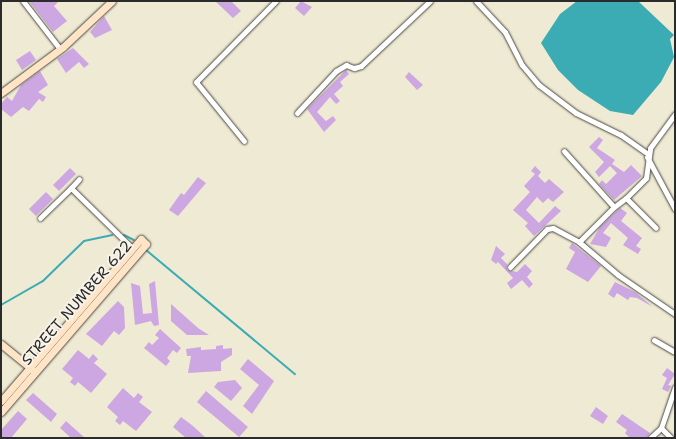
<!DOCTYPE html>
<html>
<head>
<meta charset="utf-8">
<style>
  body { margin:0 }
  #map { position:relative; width:676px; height:439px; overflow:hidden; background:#efead3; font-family:"Shantell Sans",sans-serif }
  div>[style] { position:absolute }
  .water>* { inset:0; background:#3bacb4 }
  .stream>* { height:2px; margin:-1px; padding:0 1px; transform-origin:1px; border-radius:1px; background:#3bacb4 }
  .building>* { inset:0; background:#cca7e1 }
  .roads { filter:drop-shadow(0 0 1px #484844) drop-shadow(0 0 1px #484844) }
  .street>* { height:5px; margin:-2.5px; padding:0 2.5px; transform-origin:2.5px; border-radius:2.5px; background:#fff }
  .secondary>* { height:7px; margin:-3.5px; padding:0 3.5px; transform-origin:3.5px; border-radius:3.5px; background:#ffe4c6 }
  span { translate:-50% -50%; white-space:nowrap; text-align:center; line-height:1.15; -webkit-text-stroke:4px #f7f3e8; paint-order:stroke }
  .street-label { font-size:15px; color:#2b2b2b }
  .frame { position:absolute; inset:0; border:2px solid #2b2b2b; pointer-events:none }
</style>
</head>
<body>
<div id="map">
  <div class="water">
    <i style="clip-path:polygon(577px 1px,638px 1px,674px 35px,670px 39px,674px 57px,671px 63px,661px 82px,633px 115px,610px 111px,578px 90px,558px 70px,541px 43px,560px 14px)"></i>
  </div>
  <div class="stream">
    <i style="left:124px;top:235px;width:11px;rotate:27deg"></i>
    <i style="left:146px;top:250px;width:194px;rotate:39.8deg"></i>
    <i style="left:1px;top:305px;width:48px;rotate:-29.7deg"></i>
    <i style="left:43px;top:281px;width:57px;rotate:-44.3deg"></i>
    <i style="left:84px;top:241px;width:29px;rotate:-12deg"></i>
  </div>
  <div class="building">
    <i style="clip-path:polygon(29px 1px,59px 1px,54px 6px,67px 21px,53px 32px)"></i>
    <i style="clip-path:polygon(215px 1px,231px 1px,241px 11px,233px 18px)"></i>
    <i style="clip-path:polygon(301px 1px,312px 7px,304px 16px,295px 8px)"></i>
    <i style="clip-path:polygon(104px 16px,112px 30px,95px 38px,90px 32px)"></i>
    <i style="clip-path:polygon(73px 48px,89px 64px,84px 68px,79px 62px,66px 73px,57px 59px)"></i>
    <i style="clip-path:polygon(30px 51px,36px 60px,22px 70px,16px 60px)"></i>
    <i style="clip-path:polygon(346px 70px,349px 74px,340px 82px,343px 86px,334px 94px,340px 101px,336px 104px,330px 97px,317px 112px,326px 121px,333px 116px,336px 120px,324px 132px,307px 109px)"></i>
    <i style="clip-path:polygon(40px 71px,48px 85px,38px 92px,46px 97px,43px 102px,39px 99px,29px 111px,23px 107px,11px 117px,1px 109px,1px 104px,7px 97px,12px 101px,21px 85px)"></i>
    <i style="clip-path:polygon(409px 72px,423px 85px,417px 90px,405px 77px)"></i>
    <i style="clip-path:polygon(599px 137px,603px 140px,597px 148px,615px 160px,612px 164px,624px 172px,631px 165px,642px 176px,614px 200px,599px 184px,602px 180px,606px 184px,617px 173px,610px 166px,599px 177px,595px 172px,604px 162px,589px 147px)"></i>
    <i style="clip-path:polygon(535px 166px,541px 172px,538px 176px,545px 183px,549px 179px,564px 192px,553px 202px,548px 198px,543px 203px,537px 197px,526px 210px,539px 223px,555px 206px,561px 211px,534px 236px,525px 226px,528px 223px,513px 210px,530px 192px,524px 186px,535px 174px,531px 171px)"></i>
    <i style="clip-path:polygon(70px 168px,76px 174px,59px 191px,53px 185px)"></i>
    <i style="clip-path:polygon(198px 177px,206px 183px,178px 216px,169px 210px,181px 193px,184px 195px)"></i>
    <i style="clip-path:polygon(46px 192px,53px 199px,36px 216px,29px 209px)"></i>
    <i style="clip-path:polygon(620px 208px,627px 213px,621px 221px,642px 238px,636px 246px,641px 249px,638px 254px,623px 245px,628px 238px,611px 223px,603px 233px,611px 238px,606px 247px,590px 244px,600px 227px)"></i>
    <i style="clip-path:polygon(572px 243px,601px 266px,588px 282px,566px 269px,575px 252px,569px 248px)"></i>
    <i style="clip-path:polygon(496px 246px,505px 254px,501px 258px,507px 264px,507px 270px,517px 272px,525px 264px,532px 271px,527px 277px,533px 284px,529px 288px,522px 280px,511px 289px,507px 283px,513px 278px,498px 262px,496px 264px,491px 260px)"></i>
    <i style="clip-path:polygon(155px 281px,159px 325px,154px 326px,151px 321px,135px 325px,131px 283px,140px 286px,143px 314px,152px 313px,149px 284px)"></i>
    <i style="clip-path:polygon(615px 282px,635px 292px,653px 307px,637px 298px,630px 297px,628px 300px,617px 293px,614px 298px,608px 294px)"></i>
    <i style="clip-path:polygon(118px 301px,124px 307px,125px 328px,119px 335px,114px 331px,102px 346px,86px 334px)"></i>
    <i style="clip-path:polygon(171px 304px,198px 328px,209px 335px,187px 335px,171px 321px)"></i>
    <i style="clip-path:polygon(160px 329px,181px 348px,177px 353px,173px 350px,167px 358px,170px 361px,166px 366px,144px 348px,149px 342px,152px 345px,159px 338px,155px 335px)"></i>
    <i style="clip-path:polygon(223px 345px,223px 349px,232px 348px,232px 355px,221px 362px,221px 371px,188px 373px,191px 356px,187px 356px,186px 349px,201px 347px,201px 350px,216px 349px,216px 346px)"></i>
    <i style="clip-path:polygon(78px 350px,89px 359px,93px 354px,98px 359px,94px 363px,107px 374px,91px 393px,78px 382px,75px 386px,70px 382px,73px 378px,62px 369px)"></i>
    <i style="clip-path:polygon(248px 359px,274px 381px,252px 414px,243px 406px,259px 385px,240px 369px)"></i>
    <i style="clip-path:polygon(667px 368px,675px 374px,668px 385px,671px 386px,668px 392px,662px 389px,667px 378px,662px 375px)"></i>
    <i style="clip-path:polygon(235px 380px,242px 388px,231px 401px,214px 387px,218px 382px)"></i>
    <i style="clip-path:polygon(123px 388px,134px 398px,138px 393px,143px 397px,139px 402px,152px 412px,136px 431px,123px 421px,120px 425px,115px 421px,118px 417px,107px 407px)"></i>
    <i style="clip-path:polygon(206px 391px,248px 427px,239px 437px,197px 402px)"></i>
    <i style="clip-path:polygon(33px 393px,57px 414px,51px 422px,26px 400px)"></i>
    <i style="clip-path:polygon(596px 407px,608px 416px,603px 424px,590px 416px)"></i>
    <i style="clip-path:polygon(18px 411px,27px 419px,11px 438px,1px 438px,1px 430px)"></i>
    <i style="clip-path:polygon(622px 414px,650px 433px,646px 438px,630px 438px,625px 433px,627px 430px,616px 422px)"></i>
    <i style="clip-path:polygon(181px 417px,193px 426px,206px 438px,186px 438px,173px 427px)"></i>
    <i style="clip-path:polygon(66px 421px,85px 438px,71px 438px,60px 428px)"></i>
  </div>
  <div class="roads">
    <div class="street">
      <i style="left:23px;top:1px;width:61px;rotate:52.4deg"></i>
      <i style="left:476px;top:1px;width:42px;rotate:46.9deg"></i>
      <i style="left:505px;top:32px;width:37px;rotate:63deg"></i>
      <i style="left:522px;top:65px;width:26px;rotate:50deg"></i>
      <i style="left:539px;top:85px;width:46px;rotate:37.1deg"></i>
      <i style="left:576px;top:113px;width:50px;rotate:26.1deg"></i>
      <i style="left:621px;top:135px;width:33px;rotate:35deg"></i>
      <i style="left:297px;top:113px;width:57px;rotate:-47.1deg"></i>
      <i style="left:336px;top:71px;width:12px;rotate:-31deg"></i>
      <i style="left:346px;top:65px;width:9px;rotate:21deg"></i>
      <i style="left:354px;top:68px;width:7px;rotate:-16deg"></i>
      <i style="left:361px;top:66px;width:95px;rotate:-43.3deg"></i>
      <i style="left:244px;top:141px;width:76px;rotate:-129.1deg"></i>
      <i style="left:196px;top:82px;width:114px;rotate:-45.4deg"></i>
      <i style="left:647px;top:157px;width:59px;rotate:61.7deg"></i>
      <i style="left:71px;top:188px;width:12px;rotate:-48deg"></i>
      <i style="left:626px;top:198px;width:28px;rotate:-45deg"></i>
      <i style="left:646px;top:178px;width:30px;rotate:-82deg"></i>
      <i style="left:650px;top:148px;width:42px;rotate:-53.7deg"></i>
      <i style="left:614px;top:207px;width:15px;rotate:-37deg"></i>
      <i style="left:626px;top:198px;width:42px;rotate:45deg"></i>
      <i style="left:40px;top:218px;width:43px;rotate:-44.1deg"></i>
      <i style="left:71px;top:188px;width:86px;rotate:44.5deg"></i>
      <i style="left:579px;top:242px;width:51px;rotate:40.2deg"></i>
      <i style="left:618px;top:275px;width:69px;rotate:34.4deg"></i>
      <i style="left:510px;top:267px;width:53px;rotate:-45.8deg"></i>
      <i style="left:547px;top:229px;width:6px;rotate:-9deg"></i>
      <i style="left:553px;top:228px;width:30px;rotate:28deg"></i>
      <i style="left:579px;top:242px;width:49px;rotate:-45deg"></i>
      <i style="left:614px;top:207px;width:75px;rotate:-131.8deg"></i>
      <i style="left:654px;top:340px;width:24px;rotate:30deg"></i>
      <i style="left:650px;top:438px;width:15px;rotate:-42deg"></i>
      <i style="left:671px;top:438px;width:14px;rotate:-135deg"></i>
      <i style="left:661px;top:428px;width:43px;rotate:-71.1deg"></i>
    </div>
    <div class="secondary">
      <i style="left:1px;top:93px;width:77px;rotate:-36.6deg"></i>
      <i style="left:63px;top:47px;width:67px;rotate:-43.2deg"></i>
      <i style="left:1px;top:344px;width:40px;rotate:39deg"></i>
      <i style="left:1px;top:401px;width:214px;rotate:-49.2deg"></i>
      <i style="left:141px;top:239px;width:7px;rotate:45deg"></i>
      <i style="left:146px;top:244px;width:222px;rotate:130.8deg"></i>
    </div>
  </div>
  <div class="street-label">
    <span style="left:77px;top:303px;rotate:-49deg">STREET NUMBER 622</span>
  </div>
  <div class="frame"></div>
</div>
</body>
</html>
